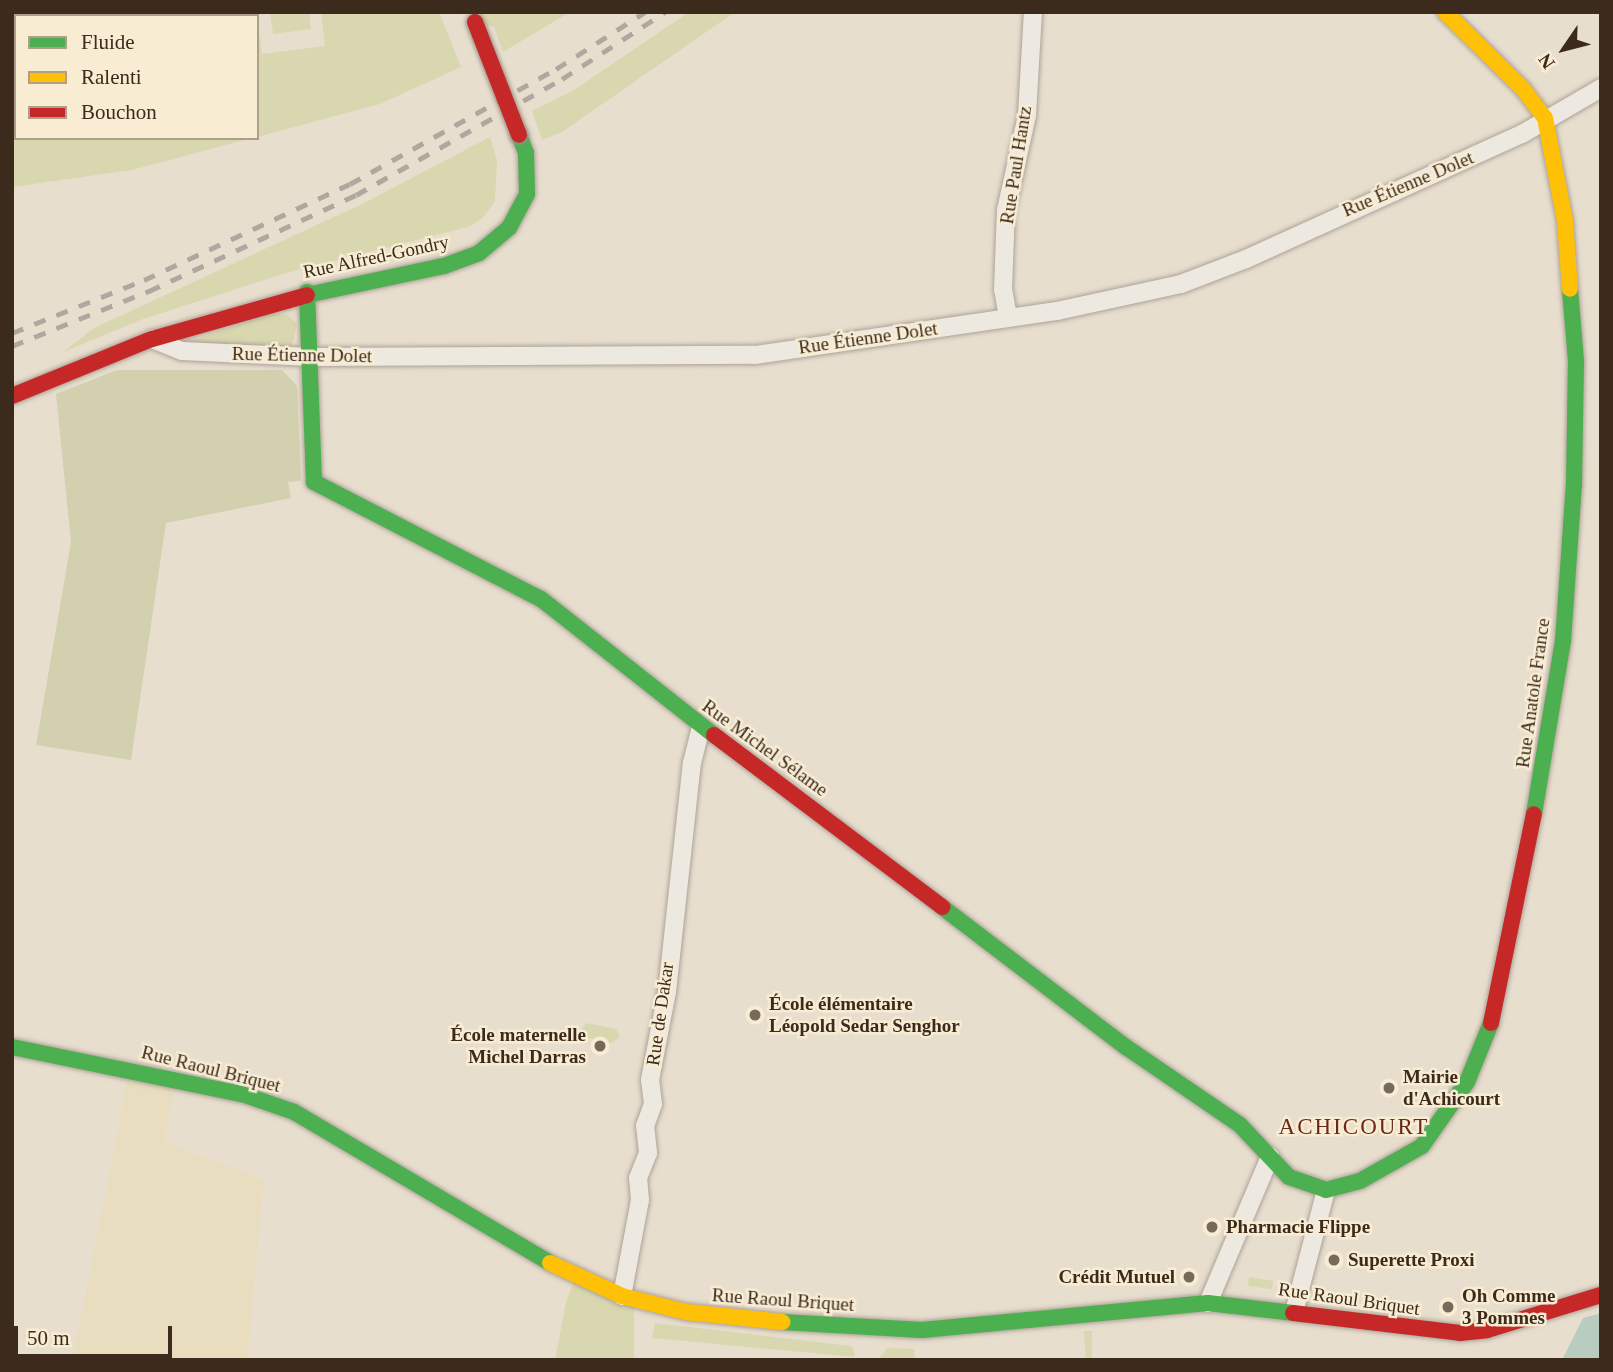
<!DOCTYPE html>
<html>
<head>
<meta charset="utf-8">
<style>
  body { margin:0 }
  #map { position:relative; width:1613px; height:1372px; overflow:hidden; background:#e8dece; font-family:Georgia,serif }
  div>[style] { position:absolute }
  .farmland>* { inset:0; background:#e8ddbe }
  .green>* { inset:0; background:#d9d7af }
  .cemetery>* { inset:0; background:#d3d0af }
  .water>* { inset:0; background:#b9ccc0 }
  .roads { filter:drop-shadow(0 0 2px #ada397) drop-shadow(0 0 2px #ada397) }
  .street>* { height:18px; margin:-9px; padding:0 9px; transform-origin:9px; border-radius:9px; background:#eee9e0 }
  .fast>* { height:16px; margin:-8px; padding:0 8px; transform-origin:8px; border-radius:8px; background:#4caf50 }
  .slow>* { height:16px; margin:-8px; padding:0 8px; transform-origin:8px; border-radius:8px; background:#ffc107 }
  .jam>* { height:16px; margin:-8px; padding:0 8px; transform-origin:8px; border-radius:8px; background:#c62828 }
  .rail>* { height:5px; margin-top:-2.5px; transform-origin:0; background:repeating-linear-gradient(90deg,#aea8a0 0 12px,transparent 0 24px) }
  .bridges { filter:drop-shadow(0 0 2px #9c9286) drop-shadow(0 0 2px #9c9286) }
  .jam-bridge>* { height:16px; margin:-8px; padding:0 8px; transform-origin:8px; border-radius:8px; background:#c62828 }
  .dots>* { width:19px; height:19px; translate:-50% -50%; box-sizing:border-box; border:4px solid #f8ecd3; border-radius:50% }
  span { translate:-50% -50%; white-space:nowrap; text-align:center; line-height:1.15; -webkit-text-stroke:5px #f8ecd3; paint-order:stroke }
  .street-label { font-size:19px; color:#3c2b1d }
  .poi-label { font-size:19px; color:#3c2b1d; font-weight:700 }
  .left { translate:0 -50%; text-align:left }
  .right { translate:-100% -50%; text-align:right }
  .quarter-label { font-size:23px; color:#6c2719; letter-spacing:2px }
  .frame { position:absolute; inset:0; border:14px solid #3c2b1d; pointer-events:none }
  .legend { position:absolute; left:14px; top:14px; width:245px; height:126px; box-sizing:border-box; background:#f8ecd3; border:2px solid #ad9f8a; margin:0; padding:9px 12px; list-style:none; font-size:21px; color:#3c2b1d }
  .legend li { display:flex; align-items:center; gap:14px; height:35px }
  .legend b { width:35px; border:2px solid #ad9f8a }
  .north { position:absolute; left:1529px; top:14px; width:70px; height:70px; -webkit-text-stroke:5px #f8ecd3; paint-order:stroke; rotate:235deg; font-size:19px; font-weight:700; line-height:28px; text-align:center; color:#3c2b1d }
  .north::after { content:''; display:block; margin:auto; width:24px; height:32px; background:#3c2b1d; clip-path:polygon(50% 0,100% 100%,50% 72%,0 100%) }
  .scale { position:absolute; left:14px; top:1326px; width:158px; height:32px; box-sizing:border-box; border:4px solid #3c2b1d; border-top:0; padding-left:9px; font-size:21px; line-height:24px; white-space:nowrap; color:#3c2b1d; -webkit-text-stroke:5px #f8ecd3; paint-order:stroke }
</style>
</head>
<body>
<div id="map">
  <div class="farmland">
    <i style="clip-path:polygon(129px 1071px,175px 1080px,164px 1142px,264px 1180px,247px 1360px,73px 1360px)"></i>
  </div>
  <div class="green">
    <i style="clip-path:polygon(12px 12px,257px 12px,257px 16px,16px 16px,16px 138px,252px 138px,132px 170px,12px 187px)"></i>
    <i style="clip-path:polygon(270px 12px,309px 12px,311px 29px,273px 34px)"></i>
    <i style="clip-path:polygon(321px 12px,439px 12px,461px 67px,380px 104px,257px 137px,257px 17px,262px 54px,325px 46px)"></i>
    <i style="clip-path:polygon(472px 12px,570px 12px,503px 52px,494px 27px,475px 22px)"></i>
    <i style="clip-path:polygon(689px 12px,735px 12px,562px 132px,542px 140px,532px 111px,574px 90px)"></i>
    <i style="clip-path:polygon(490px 137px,497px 160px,495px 201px,482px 219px,468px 227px,286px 273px,143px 319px,63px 352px,94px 328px,362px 204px)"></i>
    <i style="clip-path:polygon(273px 313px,288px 315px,297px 324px,293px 342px,286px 350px,188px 342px)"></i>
    <i style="clip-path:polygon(586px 1023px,616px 1029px,620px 1037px,611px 1043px,584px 1037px,581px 1030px)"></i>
    <i style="clip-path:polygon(576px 1276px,634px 1300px,634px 1360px,555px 1360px,566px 1302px)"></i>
    <i style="clip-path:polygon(1249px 1277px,1273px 1281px,1272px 1289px,1248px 1286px)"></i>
    <i style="clip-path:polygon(655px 1323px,851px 1346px,855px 1353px,854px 1357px,652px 1338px)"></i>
    <i style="clip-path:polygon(1092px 1331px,1092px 1360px,1086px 1360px,1084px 1331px)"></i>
    <i style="clip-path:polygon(887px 1348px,914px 1349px,915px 1360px,879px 1359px)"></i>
  </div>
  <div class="cemetery">
    <i style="clip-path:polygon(117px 370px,282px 370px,297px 386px,301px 481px,288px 482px,291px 498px,166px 523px,131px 760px,36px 745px,71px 542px,56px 394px)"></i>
  </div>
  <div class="water">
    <i style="clip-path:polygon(1601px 1313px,1601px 1359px,1562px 1360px,1583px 1318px)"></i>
  </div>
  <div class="roads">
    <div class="street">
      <i style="left:1008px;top:317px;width:27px;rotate:-100deg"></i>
      <i style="left:1003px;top:290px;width:80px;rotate:-87.9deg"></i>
      <i style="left:1006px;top:210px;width:97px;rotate:-77.5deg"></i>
      <i style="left:1027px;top:115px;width:103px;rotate:-86.7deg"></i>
      <i style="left:152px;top:339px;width:32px;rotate:22deg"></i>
      <i style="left:182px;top:351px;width:130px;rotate:2.6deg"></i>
      <i style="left:312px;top:357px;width:443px;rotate:-0.3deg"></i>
      <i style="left:755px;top:355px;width:305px;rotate:-8.3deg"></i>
      <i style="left:1057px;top:311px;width:127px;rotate:-12.3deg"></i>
      <i style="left:1181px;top:284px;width:70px;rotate:-21deg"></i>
      <i style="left:1246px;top:259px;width:303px;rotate:-24.4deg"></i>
      <i style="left:1522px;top:134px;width:91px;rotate:-30.2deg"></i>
      <i style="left:622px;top:1296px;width:98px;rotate:-79.4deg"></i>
      <i style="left:640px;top:1200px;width:22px;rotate:-95deg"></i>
      <i style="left:638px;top:1178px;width:27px;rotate:-68deg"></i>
      <i style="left:648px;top:1153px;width:27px;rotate:-96deg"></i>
      <i style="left:645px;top:1126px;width:23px;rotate:-70deg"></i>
      <i style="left:653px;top:1104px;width:24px;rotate:-97deg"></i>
      <i style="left:650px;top:1080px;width:90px;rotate:-79.1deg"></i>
      <i style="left:667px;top:992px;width:230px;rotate:-83.8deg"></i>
      <i style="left:692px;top:763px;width:36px;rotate:-76deg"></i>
      <i style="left:1208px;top:1303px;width:159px;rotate:-67deg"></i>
      <i style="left:1294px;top:1312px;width:126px;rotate:-75.3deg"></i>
    </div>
    <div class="fast">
      <i style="left:307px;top:292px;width:190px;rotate:87.9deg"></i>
      <i style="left:314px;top:482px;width:255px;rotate:27.3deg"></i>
      <i style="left:541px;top:599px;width:220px;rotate:38.2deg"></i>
      <i style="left:307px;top:295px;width:140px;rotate:-12deg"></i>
      <i style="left:444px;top:266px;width:37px;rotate:-20deg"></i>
      <i style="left:479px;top:253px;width:39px;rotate:-40deg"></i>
      <i style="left:509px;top:228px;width:38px;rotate:-62deg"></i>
      <i style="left:527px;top:194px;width:41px;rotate:-91.4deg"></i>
      <i style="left:526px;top:153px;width:19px;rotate:-111deg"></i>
      <i style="left:1534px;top:814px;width:175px;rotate:-80.5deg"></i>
      <i style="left:1563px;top:641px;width:156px;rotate:-86deg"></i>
      <i style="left:1574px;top:485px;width:124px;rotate:-89.1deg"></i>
      <i style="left:1576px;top:361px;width:72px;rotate:-94.8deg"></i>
      <i style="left:942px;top:907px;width:231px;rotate:37.3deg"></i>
      <i style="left:1126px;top:1047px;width:138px;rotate:34.4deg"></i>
      <i style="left:1240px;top:1125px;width:71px;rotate:46.7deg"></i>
      <i style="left:1289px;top:1177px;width:39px;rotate:19deg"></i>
      <i style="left:1326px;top:1190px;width:35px;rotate:-15deg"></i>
      <i style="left:1360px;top:1181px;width:71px;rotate:-29.4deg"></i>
      <i style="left:1422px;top:1146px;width:78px;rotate:-54.9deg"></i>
      <i style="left:1467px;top:1082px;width:64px;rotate:-67.9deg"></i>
      <i style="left:12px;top:1047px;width:238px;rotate:11.6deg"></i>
      <i style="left:245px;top:1095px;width:52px;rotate:19.1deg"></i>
      <i style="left:294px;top:1112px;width:297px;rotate:30.5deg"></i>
      <i style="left:782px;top:1322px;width:140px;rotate:3.3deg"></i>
      <i style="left:922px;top:1330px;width:287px;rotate:-5.4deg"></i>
      <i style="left:1208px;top:1303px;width:86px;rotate:6.7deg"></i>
    </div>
    <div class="slow">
      <i style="left:1445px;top:12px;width:110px;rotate:44.6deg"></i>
      <i style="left:1523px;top:89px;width:36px;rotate:53deg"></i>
      <i style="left:1545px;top:118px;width:105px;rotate:79deg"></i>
      <i style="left:1565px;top:221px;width:68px;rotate:85.8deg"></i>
      <i style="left:550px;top:1263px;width:79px;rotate:24.6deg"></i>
      <i style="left:622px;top:1296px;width:66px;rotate:14deg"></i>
      <i style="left:686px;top:1312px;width:97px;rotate:5.9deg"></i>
    </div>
    <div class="jam">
      <i style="left:12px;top:396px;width:151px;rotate:-22.2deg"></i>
      <i style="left:152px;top:339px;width:161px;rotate:-15.8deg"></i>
      <i style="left:714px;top:735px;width:286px;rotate:37deg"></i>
      <i style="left:1491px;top:1023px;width:213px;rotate:-78.4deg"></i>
      <i style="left:1293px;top:1313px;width:168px;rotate:6.8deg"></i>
      <i style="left:1460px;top:1333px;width:27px;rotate:-6deg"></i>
      <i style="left:1487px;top:1330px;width:119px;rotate:-17.1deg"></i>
    </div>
  </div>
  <div class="rail">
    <i style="left:12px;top:333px;width:142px;rotate:-21.9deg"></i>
    <i style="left:144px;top:280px;width:227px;rotate:-25deg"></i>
    <i style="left:350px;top:184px;width:236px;rotate:-29.2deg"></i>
    <i style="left:556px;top:69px;width:106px;rotate:-32.6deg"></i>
    <i style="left:12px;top:346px;width:148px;rotate:-21.9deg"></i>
    <i style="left:149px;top:291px;width:228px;rotate:-24.9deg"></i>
    <i style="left:356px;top:195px;width:236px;rotate:-29.4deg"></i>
    <i style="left:562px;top:79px;width:123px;rotate:-33deg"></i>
  </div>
  <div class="bridges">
    <div class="jam-bridge">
      <i style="left:475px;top:22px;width:121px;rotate:68.7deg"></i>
    </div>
  </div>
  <div class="dots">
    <i style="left:755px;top:1015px;background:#786a5b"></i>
    <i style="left:600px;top:1046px;background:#786a5b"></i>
    <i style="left:1389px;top:1088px;background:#786a5b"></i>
    <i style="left:1212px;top:1227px;background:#786a5b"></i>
    <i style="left:1334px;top:1260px;background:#786a5b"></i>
    <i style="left:1189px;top:1277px;background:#786a5b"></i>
    <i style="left:1448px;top:1307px;background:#786a5b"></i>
  </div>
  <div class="street-label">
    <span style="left:1016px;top:165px;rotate:-81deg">Rue Paul Hantz</span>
    <span style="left:1408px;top:184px;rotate:-23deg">Rue Étienne Dolet</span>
    <span style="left:376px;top:257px;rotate:-12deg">Rue Alfred-Gondry</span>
    <span style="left:868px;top:338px;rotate:-8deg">Rue Étienne Dolet</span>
    <span style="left:302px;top:355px;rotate:1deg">Rue Étienne Dolet</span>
    <span style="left:1533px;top:693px;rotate:-82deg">Rue Anatole France</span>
    <span style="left:765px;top:748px;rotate:36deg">Rue Michel Sélame</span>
    <span style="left:660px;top:1014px;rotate:-82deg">Rue de Dakar</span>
    <span style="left:211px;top:1069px;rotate:14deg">Rue Raoul Briquet</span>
    <span style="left:1349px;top:1299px;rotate:8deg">Rue Raoul Briquet</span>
    <span style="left:783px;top:1300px;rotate:4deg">Rue Raoul Briquet</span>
  </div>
  <div class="poi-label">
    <span class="left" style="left:769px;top:1015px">École élémentaire<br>Léopold Sedar Senghor</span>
    <span class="right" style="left:586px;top:1046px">École maternelle<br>Michel Darras</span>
    <span class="left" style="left:1403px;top:1088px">Mairie<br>d'Achicourt</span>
    <span class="left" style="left:1226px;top:1227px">Pharmacie Flippe</span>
    <span class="left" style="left:1348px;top:1260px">Superette Proxi</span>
    <span class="right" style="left:1175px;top:1277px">Crédit Mutuel</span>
    <span class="left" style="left:1462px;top:1307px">Oh Comme<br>3 Pommes</span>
  </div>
  <div class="quarter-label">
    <span style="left:1354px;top:1127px">ACHICOURT</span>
  </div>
  <div class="frame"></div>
  <ul class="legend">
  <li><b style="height:9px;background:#4caf50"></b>Fluide</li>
  <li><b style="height:9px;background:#ffc107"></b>Ralenti</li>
  <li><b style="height:9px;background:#c62828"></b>Bouchon</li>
  </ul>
  <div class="north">N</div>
  <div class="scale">50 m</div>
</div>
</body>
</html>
